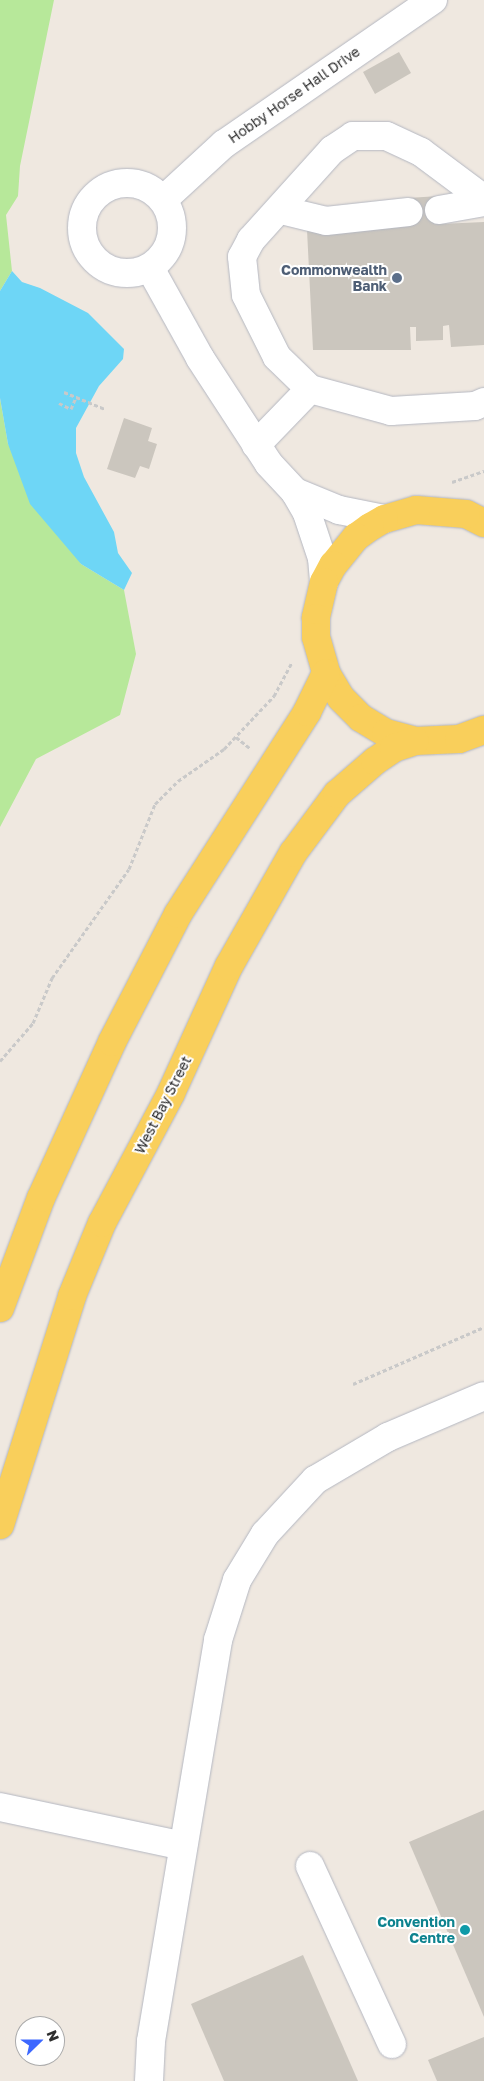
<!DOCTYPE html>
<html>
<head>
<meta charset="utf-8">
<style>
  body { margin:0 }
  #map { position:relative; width:484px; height:2081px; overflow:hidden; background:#efe8e0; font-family:"Golos Text",sans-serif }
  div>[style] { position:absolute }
  .green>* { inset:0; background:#b7e89a }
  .water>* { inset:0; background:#6ed6f6 }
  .building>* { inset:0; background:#cbc6be }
  .path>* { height:3px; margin-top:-1.5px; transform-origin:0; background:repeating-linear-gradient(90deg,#c9c9c9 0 4px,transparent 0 6.5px) }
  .roads { filter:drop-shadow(0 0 1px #b4b7c1) drop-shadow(0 0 1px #b4b7c1) }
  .minor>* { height:28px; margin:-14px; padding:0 14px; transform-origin:14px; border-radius:14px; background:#fff }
  .minor>.ring { margin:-14px; padding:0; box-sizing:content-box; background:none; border:28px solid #fff; border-radius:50% }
  .major>* { height:28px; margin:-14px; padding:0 14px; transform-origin:14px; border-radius:14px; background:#f9cf5b }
  .dots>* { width:14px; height:14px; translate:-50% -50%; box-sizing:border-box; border:2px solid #fff; border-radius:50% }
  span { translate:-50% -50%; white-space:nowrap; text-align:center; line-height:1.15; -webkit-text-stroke:4px #fff; paint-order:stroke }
  .street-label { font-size:14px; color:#2e2e2e }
  .service-label { font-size:14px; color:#4e5e75; font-weight:700 }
  .right { translate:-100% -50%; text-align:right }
  .culture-label { font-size:14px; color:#0d838f; font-weight:700 }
  .north { position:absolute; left:15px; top:2016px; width:50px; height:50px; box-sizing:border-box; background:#fff; border:1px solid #ababab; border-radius:50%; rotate:68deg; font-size:14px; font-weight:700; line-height:20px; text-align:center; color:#2e2e2e }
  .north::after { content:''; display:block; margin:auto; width:18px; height:22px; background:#3d68ff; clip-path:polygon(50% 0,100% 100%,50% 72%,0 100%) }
</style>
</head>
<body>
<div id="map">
  <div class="green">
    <i style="clip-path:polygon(0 0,54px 0,20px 166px,18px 196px,6px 215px,12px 271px,0 291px)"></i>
    <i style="clip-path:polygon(0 398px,8px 444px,81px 564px,124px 590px,136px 654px,120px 715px,36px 759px,0 827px)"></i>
  </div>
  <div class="water">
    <i style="clip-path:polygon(12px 271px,22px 282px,40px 288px,88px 313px,124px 349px,123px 359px,99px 386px,76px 428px,76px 453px,84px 477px,114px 532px,118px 553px,132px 573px,124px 590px,81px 564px,30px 504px,8px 444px,0 398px,0 291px)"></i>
  </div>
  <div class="building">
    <i style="clip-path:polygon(399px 52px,411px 73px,375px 94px,363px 72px)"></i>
    <i style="clip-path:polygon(439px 196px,440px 224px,484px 222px,484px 345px,451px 347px,449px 325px,443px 326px,443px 340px,416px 341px,416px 327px,410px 327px,411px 350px,313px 350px,307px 230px,410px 226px,408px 198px)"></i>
    <i style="clip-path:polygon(124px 418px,152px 428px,148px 441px,157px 444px,149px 469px,140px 466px,135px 478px,107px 469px)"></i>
    <i style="clip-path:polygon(484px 1810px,484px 2017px,409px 1842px)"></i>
    <i style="clip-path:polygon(303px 1955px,358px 2081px,224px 2081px,191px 2004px)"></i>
    <i style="clip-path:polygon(484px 2037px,484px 2081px,437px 2081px,428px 2060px)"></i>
  </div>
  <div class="path">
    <i style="left:64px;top:392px;width:44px;rotate:22.5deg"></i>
    <i style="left:59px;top:403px;width:13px;rotate:27deg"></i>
    <i style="left:71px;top:409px;width:13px;rotate:-67deg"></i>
    <i style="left:452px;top:482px;width:34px;rotate:-19deg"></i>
    <i style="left:236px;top:737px;width:19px;rotate:39deg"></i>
    <i style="left:0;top:1061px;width:50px;rotate:-49deg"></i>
    <i style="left:33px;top:1023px;width:49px;rotate:-67.1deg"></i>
    <i style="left:52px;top:978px;width:133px;rotate:-54.8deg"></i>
    <i style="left:129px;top:869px;width:70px;rotate:-68.2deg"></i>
    <i style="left:155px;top:804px;width:33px;rotate:-45deg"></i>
    <i style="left:178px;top:781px;width:56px;rotate:-34.8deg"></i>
    <i style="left:224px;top:749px;width:73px;rotate:-46.7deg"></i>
    <i style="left:274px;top:696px;width:38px;rotate:-62deg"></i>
    <i style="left:353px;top:1384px;width:143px;rotate:-23.5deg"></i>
  </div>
  <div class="roads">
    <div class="minor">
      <i class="ring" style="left:82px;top:183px;width:62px;height:62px"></i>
      <i style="left:484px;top:199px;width:79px;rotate:-143.3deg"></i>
      <i style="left:421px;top:152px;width:38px;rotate:-155deg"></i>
      <i style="left:386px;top:136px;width:33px;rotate:180deg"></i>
      <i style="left:353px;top:136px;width:25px;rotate:146deg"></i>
      <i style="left:332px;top:150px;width:121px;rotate:132deg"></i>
      <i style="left:251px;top:240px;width:19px;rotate:118deg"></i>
      <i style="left:242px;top:257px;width:38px;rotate:84deg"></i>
      <i style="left:246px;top:295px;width:69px;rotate:63.4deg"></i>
      <i style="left:277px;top:357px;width:46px;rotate:44.1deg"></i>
      <i style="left:310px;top:389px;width:84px;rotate:15.2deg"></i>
      <i style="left:391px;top:411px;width:84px;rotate:-3.4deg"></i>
      <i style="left:475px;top:406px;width:10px;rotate:-24deg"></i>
      <i style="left:163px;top:200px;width:83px;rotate:-42.6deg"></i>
      <i style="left:224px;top:144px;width:254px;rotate:-34.6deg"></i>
      <i style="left:281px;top:210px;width:46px;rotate:13.7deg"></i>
      <i style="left:326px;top:221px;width:83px;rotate:-6.2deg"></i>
      <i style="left:439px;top:210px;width:46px;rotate:-10.1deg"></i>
      <i style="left:150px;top:268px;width:103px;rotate:60.9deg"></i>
      <i style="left:200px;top:358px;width:126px;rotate:56.9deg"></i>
      <i style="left:269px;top:464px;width:38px;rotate:47deg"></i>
      <i style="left:295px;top:492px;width:24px;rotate:60deg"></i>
      <i style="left:307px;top:513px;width:47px;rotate:71.6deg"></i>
      <i style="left:322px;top:558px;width:24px;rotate:85deg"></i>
      <i style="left:256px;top:445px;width:78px;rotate:-46deg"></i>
      <i style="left:295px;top:492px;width:48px;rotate:22.2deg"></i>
      <i style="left:339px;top:510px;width:46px;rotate:11.3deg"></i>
      <i style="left:0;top:1807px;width:187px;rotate:12deg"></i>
      <i style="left:310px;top:1866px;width:196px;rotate:65.3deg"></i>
      <i style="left:149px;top:2081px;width:40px;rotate:-87.1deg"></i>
      <i style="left:151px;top:2041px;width:407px;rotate:-80.5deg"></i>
      <i style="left:218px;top:1640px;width:63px;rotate:-72.4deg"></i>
      <i style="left:237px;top:1580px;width:54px;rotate:-58.7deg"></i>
      <i style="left:265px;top:1534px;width:74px;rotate:-47.2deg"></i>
      <i style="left:315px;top:1480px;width:85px;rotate:-30.5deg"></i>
      <i style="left:388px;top:1437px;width:104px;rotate:-23.1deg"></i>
    </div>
    <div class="major">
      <i style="left:484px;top:523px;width:20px;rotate:-153deg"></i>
      <i style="left:466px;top:514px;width:50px;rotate:-175.4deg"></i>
      <i style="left:416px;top:510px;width:33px;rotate:164deg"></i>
      <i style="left:384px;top:519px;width:16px;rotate:150deg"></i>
      <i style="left:370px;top:527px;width:17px;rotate:144deg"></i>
      <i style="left:356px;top:537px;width:36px;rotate:129deg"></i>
      <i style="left:333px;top:565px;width:19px;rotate:118deg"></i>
      <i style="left:324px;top:582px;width:37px;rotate:103deg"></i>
      <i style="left:316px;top:618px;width:19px;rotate:90deg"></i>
      <i style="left:316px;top:637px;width:37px;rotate:74deg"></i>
      <i style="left:326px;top:673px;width:29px;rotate:59deg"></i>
      <i style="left:341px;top:698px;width:28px;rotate:45deg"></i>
      <i style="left:361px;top:718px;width:29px;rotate:31deg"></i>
      <i style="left:386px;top:733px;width:30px;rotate:15deg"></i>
      <i style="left:415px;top:741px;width:44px;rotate:-2.6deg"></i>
      <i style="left:459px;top:739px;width:27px;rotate:-20deg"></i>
      <i style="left:0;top:1308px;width:117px;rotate:-69.6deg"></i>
      <i style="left:41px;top:1198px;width:171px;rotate:-65.5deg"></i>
      <i style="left:112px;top:1042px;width:144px;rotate:-62.7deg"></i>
      <i style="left:178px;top:914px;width:240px;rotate:-57.4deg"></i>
      <i style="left:307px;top:712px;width:43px;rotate:-64deg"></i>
      <i style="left:0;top:1525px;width:240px;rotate:-72.5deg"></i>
      <i style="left:72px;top:1296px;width:79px;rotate:-67.7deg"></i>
      <i style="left:102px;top:1223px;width:147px;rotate:-62deg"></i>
      <i style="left:171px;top:1093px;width:140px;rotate:-65.5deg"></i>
      <i style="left:229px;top:966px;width:130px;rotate:-60.5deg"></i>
      <i style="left:293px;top:853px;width:74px;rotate:-53.3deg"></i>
      <i style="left:337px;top:794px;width:50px;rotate:-41deg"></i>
      <i style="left:375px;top:761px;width:23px;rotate:-34deg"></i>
      <i style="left:394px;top:748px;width:22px;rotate:-18deg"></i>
    </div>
  </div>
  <div class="dots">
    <i style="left:397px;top:278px;background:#5c6f8a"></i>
    <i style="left:465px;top:1930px;background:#0f9aa8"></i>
  </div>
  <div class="street-label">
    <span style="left:294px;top:95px;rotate:-35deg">Hobby Horse Hall Drive</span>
    <span style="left:163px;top:1105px;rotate:-63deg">West Bay Street</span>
  </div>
  <div class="service-label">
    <span class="right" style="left:387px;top:278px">Commonwealth<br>Bank</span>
  </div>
  <div class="culture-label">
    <span class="right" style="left:455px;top:1930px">Convention<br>Centre</span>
  </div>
  <div class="north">N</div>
</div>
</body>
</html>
